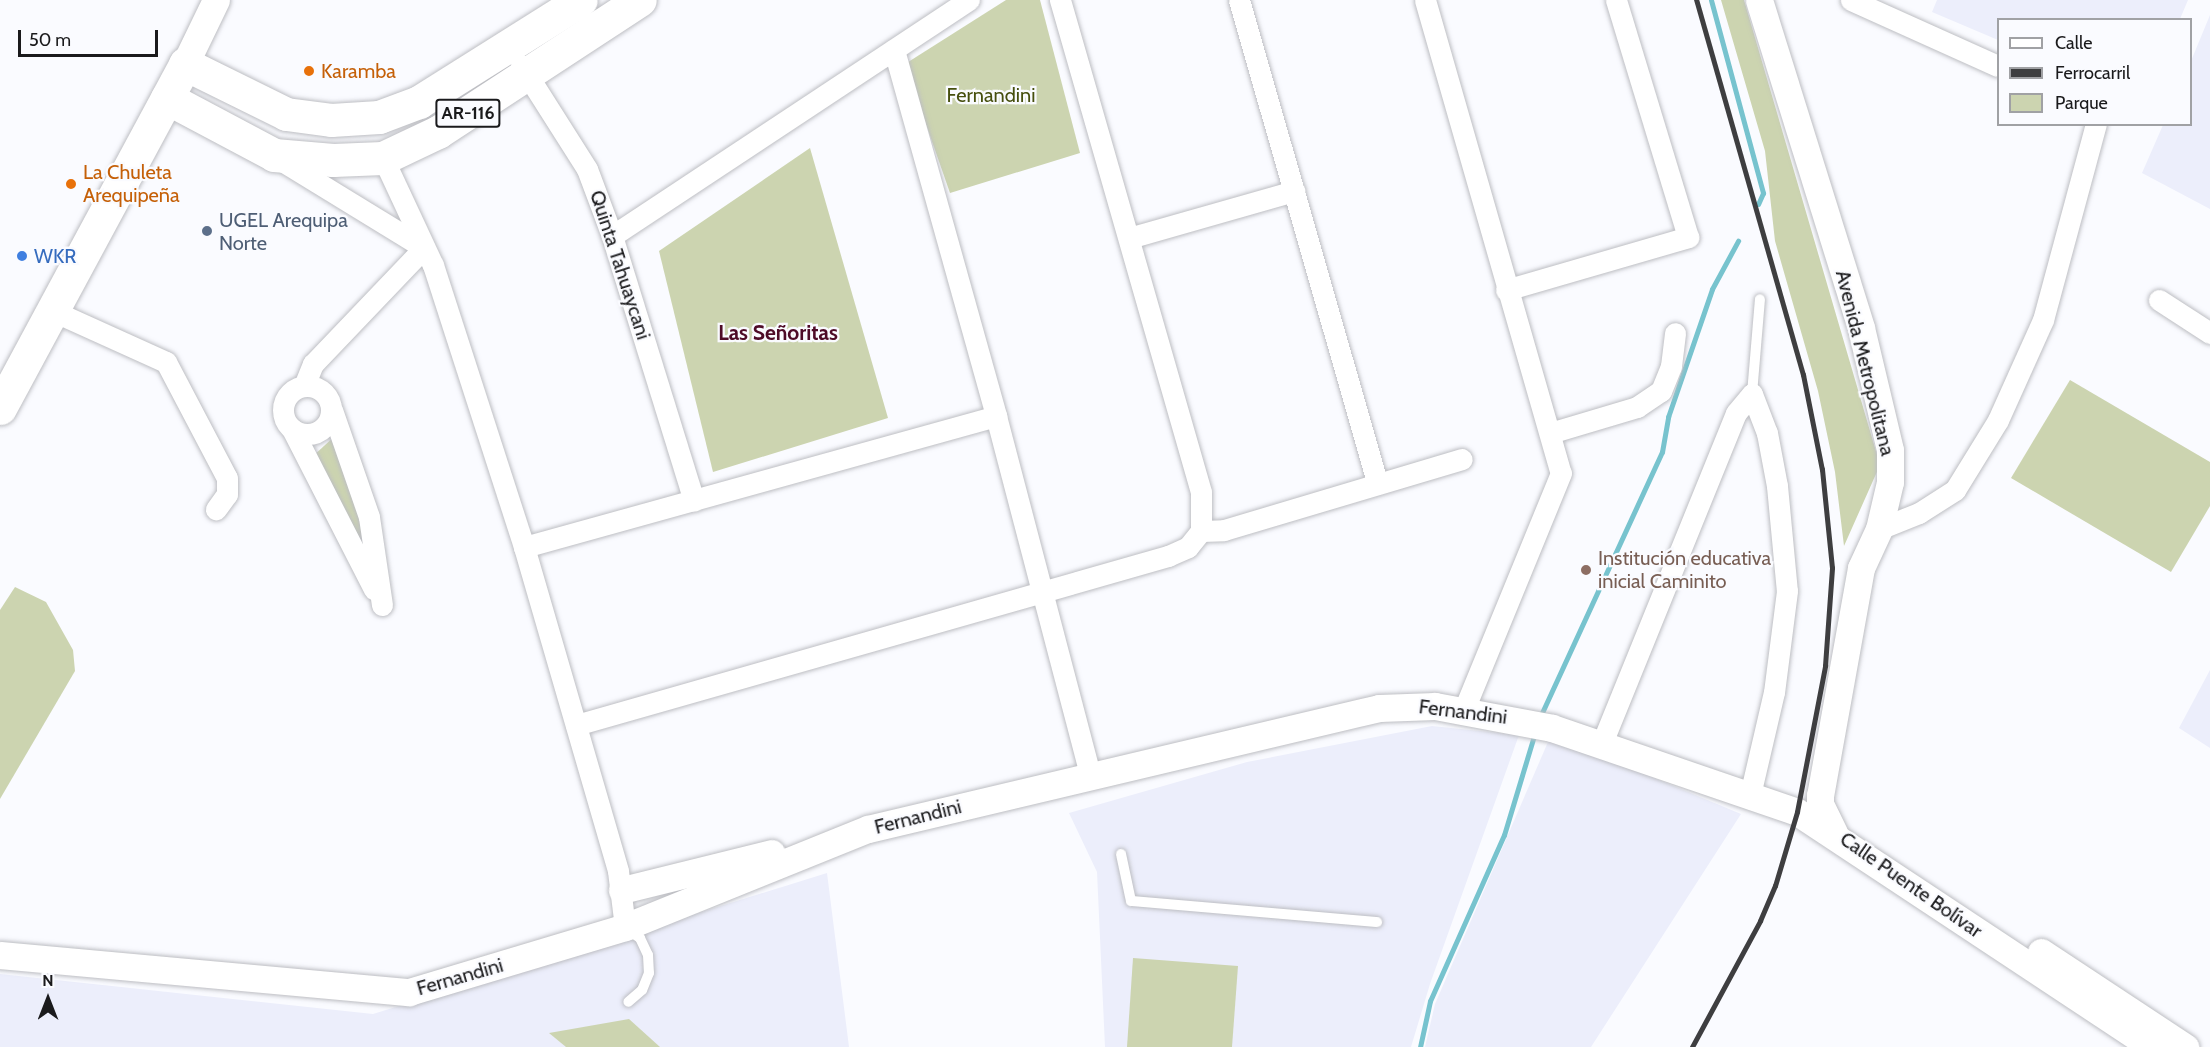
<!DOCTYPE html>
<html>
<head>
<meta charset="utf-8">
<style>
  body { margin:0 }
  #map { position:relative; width:2210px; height:1047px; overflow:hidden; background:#fafbff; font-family:Cabin,sans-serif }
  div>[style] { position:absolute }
  .built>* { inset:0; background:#eceefb }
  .green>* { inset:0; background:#ccd4b0 }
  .stream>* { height:5px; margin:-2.5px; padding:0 2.5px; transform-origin:2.5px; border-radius:2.5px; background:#77c3ce }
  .roads { filter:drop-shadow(0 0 2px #bdbec3) drop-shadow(0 0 2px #bdbec3) }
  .service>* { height:10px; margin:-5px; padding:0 5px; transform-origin:5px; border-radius:5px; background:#fff }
  .minor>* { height:21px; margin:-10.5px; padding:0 10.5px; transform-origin:10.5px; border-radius:10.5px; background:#fff }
  .minor>.ring { margin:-10.5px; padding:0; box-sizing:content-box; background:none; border:21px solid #fff; border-radius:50% }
  .tertiary>* { height:27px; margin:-13.5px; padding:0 13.5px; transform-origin:13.5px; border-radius:13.5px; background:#fff }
  .primary>* { height:33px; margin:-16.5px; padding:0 16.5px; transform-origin:16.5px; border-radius:16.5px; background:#fff }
  .rail>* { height:4.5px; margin:-2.25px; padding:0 2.25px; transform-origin:2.25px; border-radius:2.25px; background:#3e3e40 }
  .dots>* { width:16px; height:16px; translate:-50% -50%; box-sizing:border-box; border:3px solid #fafbff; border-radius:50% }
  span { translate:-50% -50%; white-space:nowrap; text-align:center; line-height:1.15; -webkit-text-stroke:4.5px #fafbff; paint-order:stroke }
  .shield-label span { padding:2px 4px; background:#fafbff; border:2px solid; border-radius:4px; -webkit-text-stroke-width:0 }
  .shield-label { font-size:18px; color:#1a1a1c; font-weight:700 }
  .food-label { font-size:20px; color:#c56008 }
  .left { translate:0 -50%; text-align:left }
  .park-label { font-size:20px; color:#464f0e }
  .service-label { font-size:20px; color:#4e5e75 }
  .shop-label { font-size:20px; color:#366cbe }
  .street-label { font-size:20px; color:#1a1a1c }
  .education-label { font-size:20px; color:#785e54 }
  .neighbourhood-label { font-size:21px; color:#4e0b27; font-weight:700 }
  .legend { position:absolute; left:1997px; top:18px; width:195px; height:108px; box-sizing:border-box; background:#fafbff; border:2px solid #a0a1a4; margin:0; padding:8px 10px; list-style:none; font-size:18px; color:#1a1a1c }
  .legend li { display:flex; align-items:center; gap:12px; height:30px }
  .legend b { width:30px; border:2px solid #a0a1a4 }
  .north { position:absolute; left:18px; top:969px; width:60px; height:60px; -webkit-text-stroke:4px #fafbff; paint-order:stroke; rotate:0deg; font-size:16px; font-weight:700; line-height:24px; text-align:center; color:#1a1a1c }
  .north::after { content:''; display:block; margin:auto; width:21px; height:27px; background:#1a1a1c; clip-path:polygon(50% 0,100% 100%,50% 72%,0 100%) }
  .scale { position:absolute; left:18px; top:30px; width:140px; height:27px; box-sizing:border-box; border:3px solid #1a1a1c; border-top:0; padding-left:8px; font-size:18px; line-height:21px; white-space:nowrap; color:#1a1a1c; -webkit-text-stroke:4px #fafbff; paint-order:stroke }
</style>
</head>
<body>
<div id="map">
  <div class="built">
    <i style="clip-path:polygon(1937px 0,2188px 0,2180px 19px,1998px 20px,1998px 40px,1932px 12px)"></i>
    <i style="clip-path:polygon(2210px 15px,2210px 209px,2142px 173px,2163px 125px,2190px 124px,2191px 61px)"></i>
    <i style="clip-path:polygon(2210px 670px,2210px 748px,2179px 728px)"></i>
    <i style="clip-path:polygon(1432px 726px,1519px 735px,1430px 984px,1411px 1047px,1105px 1047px,1097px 872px,1069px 813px,1247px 762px)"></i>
    <i style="clip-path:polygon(1551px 735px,1741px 814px,1591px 1047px,1425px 1047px,1435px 1004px)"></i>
    <i style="clip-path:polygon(827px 873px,849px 1047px,0 1047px,0 974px,373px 1014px)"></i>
  </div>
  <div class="green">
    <i style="clip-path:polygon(1006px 0,1040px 0,1080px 153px,950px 193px,905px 64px)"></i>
    <i style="clip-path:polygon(1721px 0,1744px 0,1880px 465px,1844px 546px,1835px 472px,1818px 391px,1775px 241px,1765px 151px)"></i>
    <i style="clip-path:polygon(810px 148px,888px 418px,713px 472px,659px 251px)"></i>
    <i style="clip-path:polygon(2070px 380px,2210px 462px,2210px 506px,2171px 572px,2011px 478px)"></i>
    <i style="clip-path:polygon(337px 434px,371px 542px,363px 552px,312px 457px)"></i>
    <i style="clip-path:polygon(15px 587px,46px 602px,73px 650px,75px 671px,0 799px,0 610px)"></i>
    <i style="clip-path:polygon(1133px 958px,1238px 966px,1232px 1047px,1127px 1047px)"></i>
    <i style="clip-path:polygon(629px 1019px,660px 1047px,566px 1047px,549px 1033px)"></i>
  </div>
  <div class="stream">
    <i style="left:1711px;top:0;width:200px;rotate:74.9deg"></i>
    <i style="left:1763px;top:193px;width:12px;rotate:114deg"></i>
    <i style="left:1540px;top:717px;width:292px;rotate:-65.3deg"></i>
    <i style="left:1662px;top:452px;width:36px;rotate:-80deg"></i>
    <i style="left:1668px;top:417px;width:135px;rotate:-71deg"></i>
    <i style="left:1712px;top:289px;width:55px;rotate:-61.6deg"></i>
    <i style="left:1420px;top:1047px;width:47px;rotate:-77.7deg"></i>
    <i style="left:1430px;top:1001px;width:182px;rotate:-66deg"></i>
    <i style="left:1504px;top:835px;width:108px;rotate:-73.2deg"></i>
  </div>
  <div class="roads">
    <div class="service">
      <i style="left:1752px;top:394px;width:95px;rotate:-85.2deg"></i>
      <i style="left:1121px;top:854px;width:48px;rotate:78deg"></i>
      <i style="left:1131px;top:901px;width:247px;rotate:4.9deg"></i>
      <i style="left:627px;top:929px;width:16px;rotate:35deg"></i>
      <i style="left:640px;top:938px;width:19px;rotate:65deg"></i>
      <i style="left:648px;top:955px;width:18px;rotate:87deg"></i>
      <i style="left:649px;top:973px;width:18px;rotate:112deg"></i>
      <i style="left:642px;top:990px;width:18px;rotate:139deg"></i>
    </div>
    <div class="minor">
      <i style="left:1239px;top:0;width:501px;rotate:74.02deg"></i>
      <i style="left:1425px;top:0;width:492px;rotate:74deg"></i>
      <i style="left:1561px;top:473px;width:255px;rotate:112.3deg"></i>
      <i style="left:1851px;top:0;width:161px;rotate:24.2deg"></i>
      <i style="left:894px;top:50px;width:380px;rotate:74.4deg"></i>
      <i style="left:996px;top:416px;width:370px;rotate:75.3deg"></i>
      <i style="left:521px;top:65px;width:123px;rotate:57.6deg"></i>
      <i style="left:587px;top:169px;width:72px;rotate:69.5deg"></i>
      <i style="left:612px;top:236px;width:277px;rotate:72.8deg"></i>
      <i style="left:383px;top:158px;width:118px;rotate:65deg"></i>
      <i style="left:433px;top:265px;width:296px;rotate:72.1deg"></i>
      <i style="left:524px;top:547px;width:337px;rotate:73.8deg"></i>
      <i style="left:618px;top:871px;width:56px;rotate:82.9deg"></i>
      <i style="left:279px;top:159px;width:170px;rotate:31.5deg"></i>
      <i style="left:612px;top:236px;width:428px;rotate:-33.5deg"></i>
      <i style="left:1129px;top:238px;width:172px;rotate:-15.9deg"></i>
      <i style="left:1506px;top:290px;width:190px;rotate:-16.2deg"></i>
      <i style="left:1688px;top:237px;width:248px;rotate:-106.9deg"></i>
      <i style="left:2159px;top:300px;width:61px;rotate:32.9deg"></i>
      <i style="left:53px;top:311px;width:124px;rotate:24.3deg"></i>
      <i style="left:166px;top:362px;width:131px;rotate:62.3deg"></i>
      <i style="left:227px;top:478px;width:16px;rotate:90deg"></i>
      <i style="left:227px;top:494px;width:19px;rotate:126deg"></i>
      <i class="ring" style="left:283px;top:386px;width:27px;height:27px"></i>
      <i style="left:304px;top:386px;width:24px;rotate:-68deg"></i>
      <i style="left:313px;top:364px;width:161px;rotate:-46.3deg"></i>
      <i style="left:332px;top:410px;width:113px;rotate:70.9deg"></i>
      <i style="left:369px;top:517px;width:89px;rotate:81.6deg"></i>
      <i style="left:292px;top:429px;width:180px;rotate:62.9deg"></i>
      <i style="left:1550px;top:433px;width:91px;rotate:-16.6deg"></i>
      <i style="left:1637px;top:407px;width:29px;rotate:-34deg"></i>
      <i style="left:1661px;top:391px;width:27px;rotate:-68deg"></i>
      <i style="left:1671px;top:366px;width:33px;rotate:-83deg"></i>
      <i style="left:1879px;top:529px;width:43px;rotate:-21.8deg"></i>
      <i style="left:1919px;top:513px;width:43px;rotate:-32.6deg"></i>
      <i style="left:1955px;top:490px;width:82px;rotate:-58.4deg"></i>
      <i style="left:1998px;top:420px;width:110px;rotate:-65.8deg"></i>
      <i style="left:2043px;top:320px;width:203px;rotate:-74.9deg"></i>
      <i style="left:1201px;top:531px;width:23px;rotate:-2deg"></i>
      <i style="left:1224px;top:530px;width:248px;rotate:-16.6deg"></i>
      <i style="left:524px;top:547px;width:490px;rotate:-15.5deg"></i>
      <i style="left:576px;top:725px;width:616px;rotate:-15.93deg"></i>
      <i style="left:1168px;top:556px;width:22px;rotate:-24deg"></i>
      <i style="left:1188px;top:547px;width:21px;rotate:-51deg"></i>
      <i style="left:1201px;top:531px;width:39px;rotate:-90deg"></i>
      <i style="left:1201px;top:492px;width:512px;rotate:-105.99deg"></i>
      <i style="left:1602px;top:743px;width:356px;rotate:-67.9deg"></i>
      <i style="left:1736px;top:413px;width:25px;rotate:-50deg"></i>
      <i style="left:1752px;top:394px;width:42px;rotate:69deg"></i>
      <i style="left:1767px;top:433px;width:54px;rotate:79.3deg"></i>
      <i style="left:1777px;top:486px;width:105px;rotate:84.6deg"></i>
      <i style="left:1787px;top:591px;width:102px;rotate:97.3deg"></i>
      <i style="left:1774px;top:692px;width:106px;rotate:103.1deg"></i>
    </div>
    <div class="tertiary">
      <i style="left:1759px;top:0;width:343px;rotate:72.7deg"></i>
      <i style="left:1861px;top:328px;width:125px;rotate:76.6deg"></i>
      <i style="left:1890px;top:450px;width:32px;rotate:90deg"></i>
      <i style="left:1890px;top:482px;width:48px;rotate:103.2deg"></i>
      <i style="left:1879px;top:529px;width:43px;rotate:114.8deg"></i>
      <i style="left:1861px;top:568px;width:231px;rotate:100.2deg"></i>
      <i style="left:1820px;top:795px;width:9px;rotate:90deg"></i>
      <i style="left:1820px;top:804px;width:32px;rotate:64deg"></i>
      <i style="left:185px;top:64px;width:71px;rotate:-64.2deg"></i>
      <i style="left:622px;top:890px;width:154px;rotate:-13.9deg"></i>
      <i style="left:2041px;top:952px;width:173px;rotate:33.4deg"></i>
      <i style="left:0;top:955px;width:411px;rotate:5.2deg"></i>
      <i style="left:409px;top:992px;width:226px;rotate:-16.7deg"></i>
      <i style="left:625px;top:927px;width:262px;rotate:-22deg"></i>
      <i style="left:868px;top:829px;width:525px;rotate:-13.32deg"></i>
      <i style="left:1379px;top:708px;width:56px;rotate:-2deg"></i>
      <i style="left:1435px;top:706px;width:119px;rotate:10.6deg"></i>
      <i style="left:1552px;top:728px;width:259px;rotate:18.9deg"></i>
      <i style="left:1797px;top:812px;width:426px;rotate:33.5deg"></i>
    </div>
    <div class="primary">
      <i style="left:167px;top:98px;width:121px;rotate:28deg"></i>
      <i style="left:274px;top:155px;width:59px;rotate:4.8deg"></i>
      <i style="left:333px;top:160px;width:50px;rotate:-2.3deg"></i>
      <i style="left:383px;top:158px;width:61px;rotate:-25.3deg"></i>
      <i style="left:438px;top:132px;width:241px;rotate:-33.2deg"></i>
      <i style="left:0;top:408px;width:391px;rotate:-61.7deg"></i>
      <i style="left:185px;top:64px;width:113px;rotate:26.3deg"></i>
      <i style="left:286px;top:114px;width:45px;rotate:7.6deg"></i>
      <i style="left:331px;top:120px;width:48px;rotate:-3.6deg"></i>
      <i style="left:379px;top:117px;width:43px;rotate:-20.6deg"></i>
      <i style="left:419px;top:102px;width:191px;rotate:-32.2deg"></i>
    </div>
  </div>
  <div class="rail">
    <i style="left:1692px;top:1047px;width:143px;rotate:-61.6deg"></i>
    <i style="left:1760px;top:921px;width:38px;rotate:-67deg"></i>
    <i style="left:1775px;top:886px;width:77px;rotate:-73.4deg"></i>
    <i style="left:1797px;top:812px;width:149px;rotate:-79.1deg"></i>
    <i style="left:1825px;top:666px;width:98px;rotate:-85.9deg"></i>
    <i style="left:1832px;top:568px;width:99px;rotate:-95.8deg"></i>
    <i style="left:1822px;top:470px;width:97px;rotate:-101.3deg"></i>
    <i style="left:1803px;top:375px;width:390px;rotate:-105.9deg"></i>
  </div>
  <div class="dots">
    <i style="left:309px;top:71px;background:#e8710a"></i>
    <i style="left:71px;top:184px;background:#e8710a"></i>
    <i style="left:207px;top:231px;background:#5c6f8a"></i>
    <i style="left:22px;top:256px;background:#3f7fe0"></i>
    <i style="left:1586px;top:570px;background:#8d6e63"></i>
  </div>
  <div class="shield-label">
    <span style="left:468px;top:113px">AR-116</span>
  </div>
  <div class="food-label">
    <span class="left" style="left:321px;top:71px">Karamba</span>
    <span class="left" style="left:83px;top:184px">La Chuleta<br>Arequipeña</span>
  </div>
  <div class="park-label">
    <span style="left:991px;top:95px">Fernandini</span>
  </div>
  <div class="service-label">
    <span class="left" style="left:219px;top:232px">UGEL Arequipa<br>Norte</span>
  </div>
  <div class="shop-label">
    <span class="left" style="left:34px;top:256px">WKR</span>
  </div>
  <div class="street-label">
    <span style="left:620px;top:265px;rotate:72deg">Quinta Tahuaycani</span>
    <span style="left:1865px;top:363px;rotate:76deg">Avenida Metropolitana</span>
    <span style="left:1463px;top:712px;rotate:7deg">Fernandini</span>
    <span style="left:918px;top:817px;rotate:-14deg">Fernandini</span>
    <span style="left:1911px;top:885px;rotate:35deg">Calle Puente Bolívar</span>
    <span style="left:460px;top:977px;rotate:-16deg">Fernandini</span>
  </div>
  <div class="education-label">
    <span class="left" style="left:1598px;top:570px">Institución educativa<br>inicial Caminito</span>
  </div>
  <div class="neighbourhood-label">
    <span style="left:778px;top:333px">Las Señoritas</span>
  </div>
  <ul class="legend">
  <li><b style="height:8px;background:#fff"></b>Calle</li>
  <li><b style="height:8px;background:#3e3e40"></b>Ferrocarril</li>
  <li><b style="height:16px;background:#ccd4b0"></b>Parque</li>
  </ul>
  <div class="north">N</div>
  <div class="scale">50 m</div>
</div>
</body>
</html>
